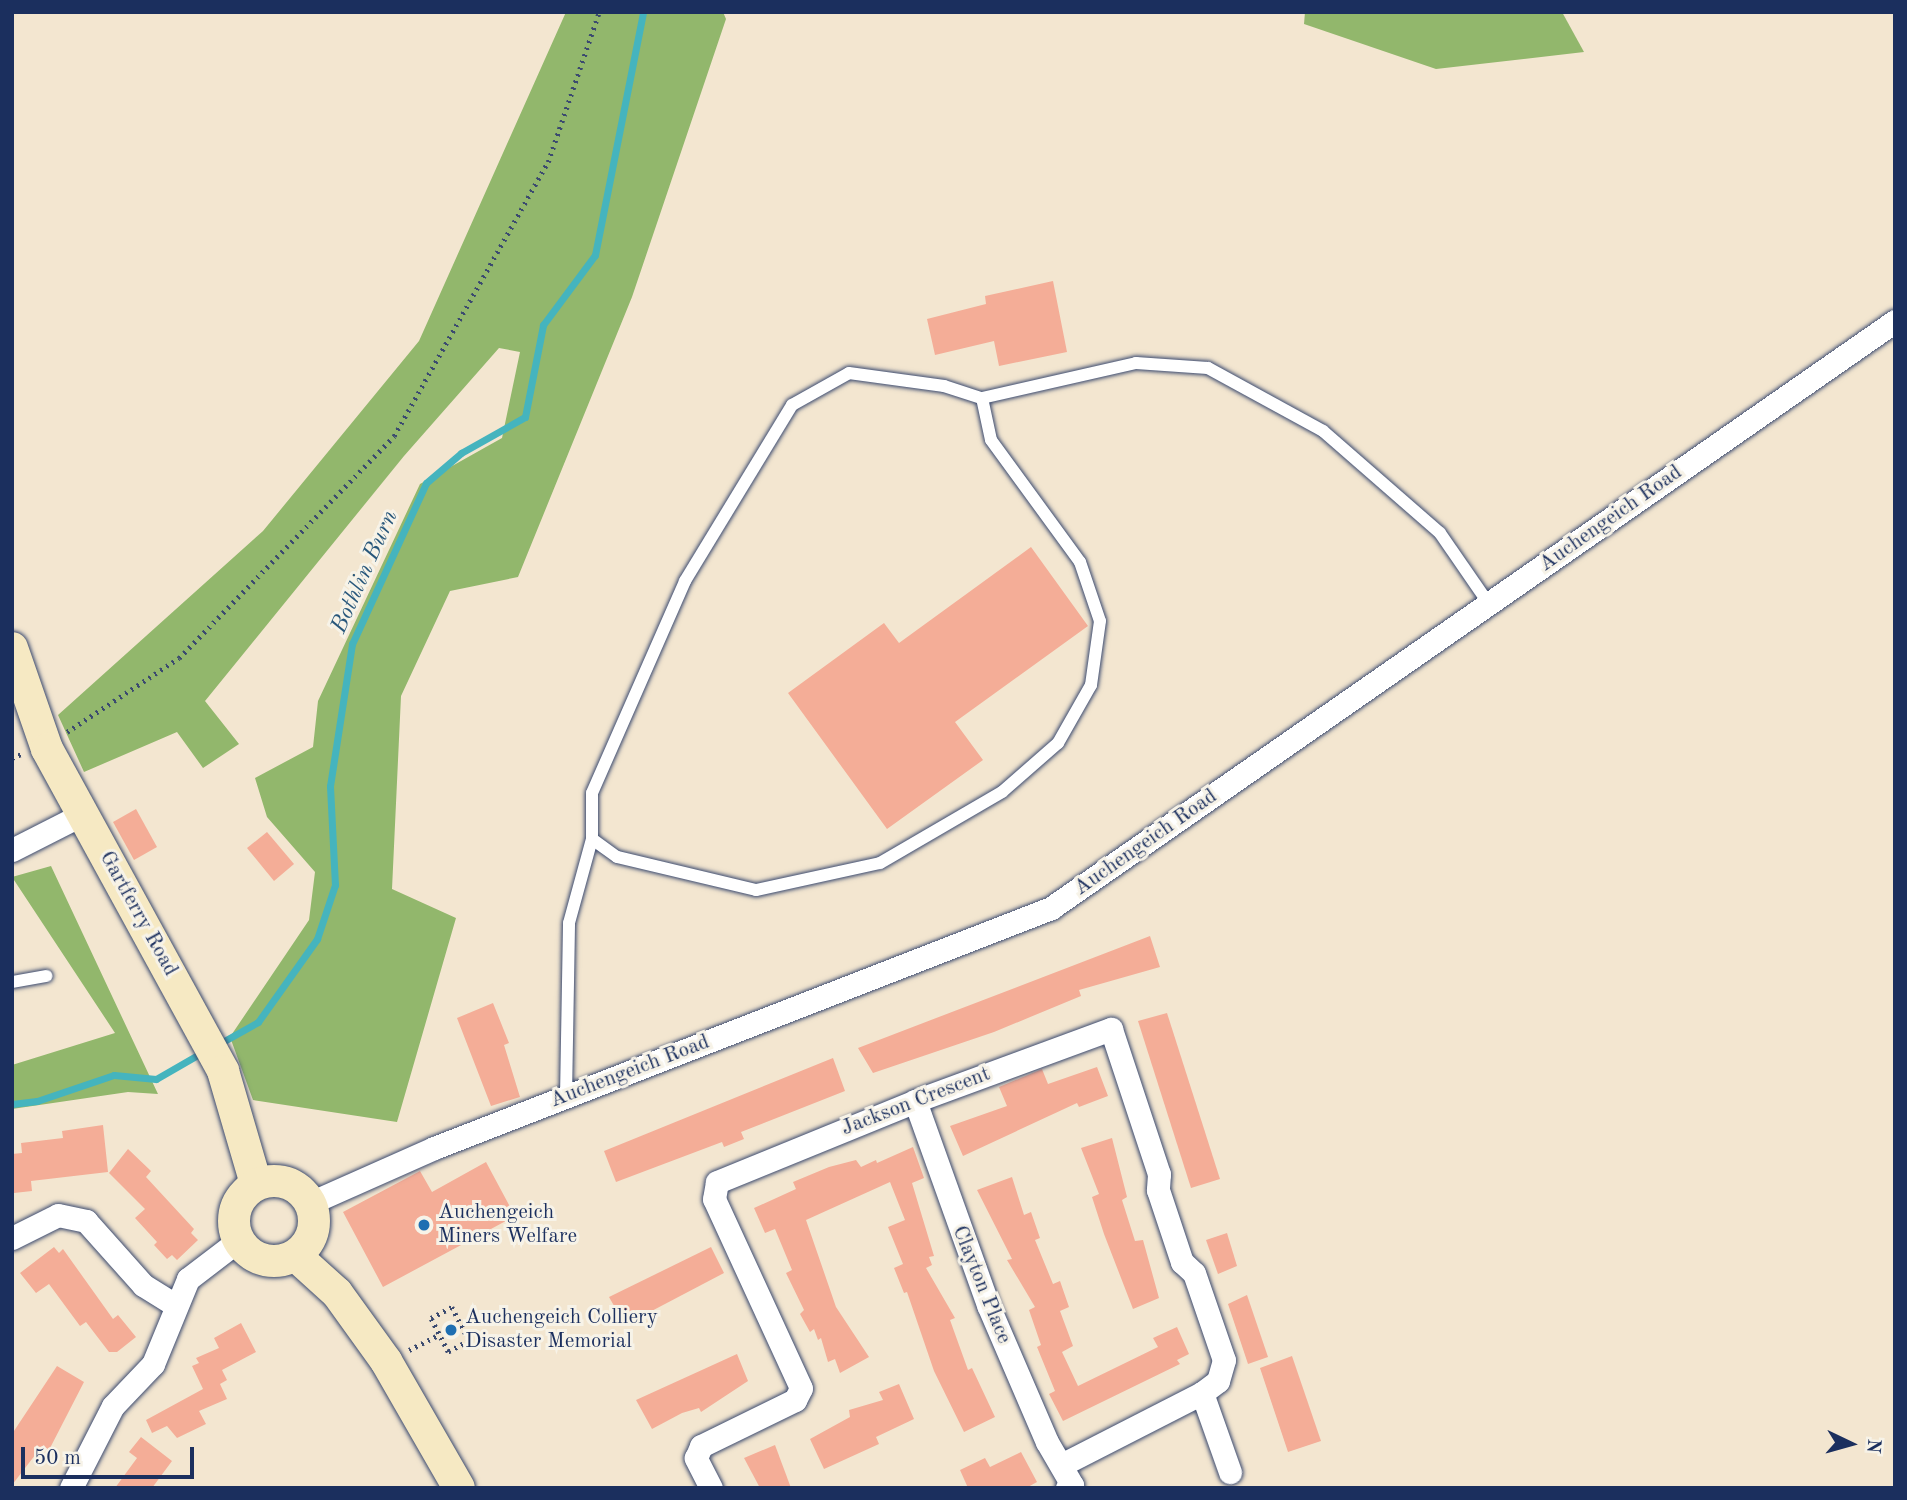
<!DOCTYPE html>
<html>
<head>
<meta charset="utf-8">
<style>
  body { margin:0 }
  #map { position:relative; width:1907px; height:1500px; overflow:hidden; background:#f3e6d0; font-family:"Old Standard TT",serif }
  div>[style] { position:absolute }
  .forest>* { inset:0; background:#92b76c }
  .stream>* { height:7px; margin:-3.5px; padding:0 3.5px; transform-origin:3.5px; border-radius:3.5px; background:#45b4be }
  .building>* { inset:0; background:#f4ad97 }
  .path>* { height:4.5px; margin-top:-2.25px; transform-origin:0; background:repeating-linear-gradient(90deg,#3b4a6f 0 2px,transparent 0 7px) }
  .roads { filter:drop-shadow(0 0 2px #3b4a6f) drop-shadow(0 0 2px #3b4a6f) }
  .lane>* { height:12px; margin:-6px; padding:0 6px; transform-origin:6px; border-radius:6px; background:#fff }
  .street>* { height:23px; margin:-11.5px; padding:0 11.5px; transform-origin:11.5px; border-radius:11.5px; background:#fff }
  .secondary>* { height:32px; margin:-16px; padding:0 16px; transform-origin:16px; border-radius:16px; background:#f6e9c3 }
  .secondary>.ring { margin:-16px; padding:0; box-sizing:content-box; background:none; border:32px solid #f6e9c3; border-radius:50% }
  .dots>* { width:19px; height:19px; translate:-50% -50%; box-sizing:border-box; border:4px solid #f7f3e8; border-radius:50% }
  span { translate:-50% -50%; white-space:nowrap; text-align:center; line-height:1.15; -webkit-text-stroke:6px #f7f3e8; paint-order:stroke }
  .street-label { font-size:21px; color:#1b2f5e }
  .poi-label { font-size:21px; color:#1b2f5e }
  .left { translate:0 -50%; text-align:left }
  .water-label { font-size:23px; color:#28577b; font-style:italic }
  .frame { position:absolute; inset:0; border:14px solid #1b2f5e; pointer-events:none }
  .north { position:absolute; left:1816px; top:1409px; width:70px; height:70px; -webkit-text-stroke:5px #f7f3e8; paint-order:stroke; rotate:95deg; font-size:19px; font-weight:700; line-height:28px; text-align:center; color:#1b2f5e }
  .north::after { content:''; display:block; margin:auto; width:24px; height:32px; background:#1b2f5e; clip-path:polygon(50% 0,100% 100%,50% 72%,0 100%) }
  .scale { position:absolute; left:21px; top:1447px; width:173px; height:32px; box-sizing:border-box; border:4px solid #1b2f5e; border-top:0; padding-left:9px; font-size:21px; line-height:24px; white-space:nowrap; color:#1b2f5e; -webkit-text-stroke:5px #f7f3e8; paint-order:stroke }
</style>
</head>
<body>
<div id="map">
  <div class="forest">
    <i style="clip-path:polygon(566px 12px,723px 12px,726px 19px,632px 297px,518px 577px,450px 591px,401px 696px,392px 889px,456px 918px,397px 1122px,253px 1100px,230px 1037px,309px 920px,315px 872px,267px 817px,255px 778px,313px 747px,318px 701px,420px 484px,502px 438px,520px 352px,499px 348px,404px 456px,205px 701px,239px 744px,203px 768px,177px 732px,84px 772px,58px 715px,263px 531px,419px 341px)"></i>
    <i style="clip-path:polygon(1305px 12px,1562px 12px,1584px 52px,1436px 69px,1304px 24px)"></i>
    <i style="clip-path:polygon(51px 866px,158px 1094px,128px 1092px,12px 1109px,12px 1065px,115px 1033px,12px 877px)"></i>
  </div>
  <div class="stream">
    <i style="left:217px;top:1045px;width:47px;rotate:-29.3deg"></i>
    <i style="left:258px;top:1022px;width:102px;rotate:-54.6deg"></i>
    <i style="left:317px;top:939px;width:57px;rotate:-71.6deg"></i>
    <i style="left:335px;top:885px;width:99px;rotate:-92.9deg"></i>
    <i style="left:330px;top:786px;width:144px;rotate:-81.2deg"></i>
    <i style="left:352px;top:644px;width:177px;rotate:-65.3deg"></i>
    <i style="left:426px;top:483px;width:46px;rotate:-40.6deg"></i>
    <i style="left:461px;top:453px;width:73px;rotate:-29.4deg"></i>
    <i style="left:525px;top:417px;width:94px;rotate:-78.9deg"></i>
    <i style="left:543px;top:325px;width:87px;rotate:-53.4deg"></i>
    <i style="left:595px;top:255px;width:248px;rotate:-78.8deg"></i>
    <i style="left:12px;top:1104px;width:25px;rotate:-7deg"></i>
    <i style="left:37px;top:1101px;width:81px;rotate:-18.7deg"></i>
    <i style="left:114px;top:1075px;width:42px;rotate:5.4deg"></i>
    <i style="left:156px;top:1079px;width:54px;rotate:-29.9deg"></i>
  </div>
  <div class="building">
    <i style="clip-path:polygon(1053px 281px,1067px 352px,999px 366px,994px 341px,935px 355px,927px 319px,986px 304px,985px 296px)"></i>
    <i style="clip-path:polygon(1031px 547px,1088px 626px,955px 722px,983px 760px,887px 829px,788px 693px,884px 623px,899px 643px)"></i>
    <i style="clip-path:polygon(136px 809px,157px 847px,134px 860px,113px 822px)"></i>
    <i style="clip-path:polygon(267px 832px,294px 864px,274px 881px,247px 848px)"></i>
    <i style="clip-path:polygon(1150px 936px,1160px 967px,1079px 990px,1081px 996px,994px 1032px,873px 1073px,858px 1048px)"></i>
    <i style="clip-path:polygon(493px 1003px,509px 1043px,504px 1045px,520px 1097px,491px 1106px,457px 1018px)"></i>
    <i style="clip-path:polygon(1167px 1013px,1220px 1179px,1191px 1188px,1138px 1021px)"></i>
    <i style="clip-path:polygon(833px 1058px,845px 1091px,741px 1132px,744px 1139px,724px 1147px,722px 1142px,616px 1182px,604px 1151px)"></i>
    <i style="clip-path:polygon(1097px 1067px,1108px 1096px,1079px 1107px,1077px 1103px,963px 1156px,950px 1126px,1007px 1106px,999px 1087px,1042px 1069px,1048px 1084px)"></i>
    <i style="clip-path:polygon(103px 1125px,108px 1172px,31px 1181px,32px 1191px,14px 1193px,12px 1154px,22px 1153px,21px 1143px,63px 1138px,62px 1131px)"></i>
    <i style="clip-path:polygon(1112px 1138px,1127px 1197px,1122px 1200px,1135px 1241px,1143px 1240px,1159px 1298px,1133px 1309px,1104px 1234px,1092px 1197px,1099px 1194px,1081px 1148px)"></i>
    <i style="clip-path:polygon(913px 1147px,924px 1178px,912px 1183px,934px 1256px,929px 1257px,932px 1265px,926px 1268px,955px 1318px,950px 1320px,968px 1370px,972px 1368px,995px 1417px,964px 1432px,934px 1371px,907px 1292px,904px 1293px,894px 1268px,903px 1264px,888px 1227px,905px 1220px,890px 1182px,806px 1220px,836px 1307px,869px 1357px,840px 1373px,835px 1359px,828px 1362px,821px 1338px,818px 1340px,814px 1329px,810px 1332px,800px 1314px,804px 1310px,786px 1273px,792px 1270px,775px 1229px,765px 1233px,754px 1208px,796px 1189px,793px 1182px,829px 1167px,856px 1160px,861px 1167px,876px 1160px,877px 1163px)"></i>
    <i style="clip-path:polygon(128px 1149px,151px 1171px,146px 1177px,194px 1229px,191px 1233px,198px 1240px,177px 1260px,172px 1255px,167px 1259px,154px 1245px,157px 1242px,135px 1218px,145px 1209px,109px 1173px)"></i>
    <i style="clip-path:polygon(486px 1162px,515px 1216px,383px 1287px,343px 1212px,420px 1171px,432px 1192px)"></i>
    <i style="clip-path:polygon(1012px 1177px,1024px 1215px,1031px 1212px,1040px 1238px,1035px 1240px,1053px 1284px,1060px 1281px,1069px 1307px,1060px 1311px,1073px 1346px,1062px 1352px,1078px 1386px,1158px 1347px,1153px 1338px,1177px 1327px,1189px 1354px,1177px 1360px,1180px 1364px,1063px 1421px,1049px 1394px,1055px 1391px,1037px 1347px,1041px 1345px,1029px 1310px,1035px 1307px,1007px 1260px,1012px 1259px,977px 1190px)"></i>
    <i style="clip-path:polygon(1227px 1233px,1237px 1266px,1218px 1274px,1206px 1240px)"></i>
    <i style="clip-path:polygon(54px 1247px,59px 1253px,63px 1249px,113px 1319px,118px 1315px,136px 1337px,117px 1352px,109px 1352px,86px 1322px,80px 1326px,49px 1284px,36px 1293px,20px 1273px)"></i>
    <i style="clip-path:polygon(711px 1247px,724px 1273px,625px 1325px,609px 1297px)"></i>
    <i style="clip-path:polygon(1247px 1295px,1268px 1357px,1248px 1364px,1228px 1304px)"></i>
    <i style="clip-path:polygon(241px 1323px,256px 1352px,222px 1370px,227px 1380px,220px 1384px,227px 1399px,199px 1411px,206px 1424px,177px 1438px,167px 1426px,152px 1433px,146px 1420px,203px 1389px,192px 1366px,199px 1363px,196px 1358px,219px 1348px,214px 1338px)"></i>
    <i style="clip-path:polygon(737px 1354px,748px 1381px,701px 1412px,699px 1408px,682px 1413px,652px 1429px,636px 1400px)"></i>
    <i style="clip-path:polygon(1292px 1356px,1321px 1441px,1288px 1452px,1260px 1368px)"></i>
    <i style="clip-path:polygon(57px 1366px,84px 1382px,49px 1450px,42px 1446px,12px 1485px,12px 1434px)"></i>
    <i style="clip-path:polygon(899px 1384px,914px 1419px,876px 1437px,879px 1444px,824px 1469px,810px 1439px,850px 1417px,849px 1410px,883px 1400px,879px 1392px)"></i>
    <i style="clip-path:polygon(141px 1437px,172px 1461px,152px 1488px,115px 1488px,137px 1458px,129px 1452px)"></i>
    <i style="clip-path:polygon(775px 1445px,791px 1488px,760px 1488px,744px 1458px)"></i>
    <i style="clip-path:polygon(1021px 1452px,1037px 1482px,1026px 1488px,968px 1488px,960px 1470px,985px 1458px,990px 1467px)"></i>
  </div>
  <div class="path">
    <i style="left:67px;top:732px;width:134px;rotate:-33.5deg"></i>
    <i style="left:179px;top:658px;width:309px;rotate:-45.9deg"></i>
    <i style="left:394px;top:436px;width:314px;rotate:-60.7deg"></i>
    <i style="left:548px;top:162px;width:158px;rotate:-71.2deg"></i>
    <i style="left:12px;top:758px;width:10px;rotate:-24deg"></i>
    <i style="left:452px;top:1307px;width:38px;rotate:63deg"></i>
    <i style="left:469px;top:1341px;width:24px;rotate:152deg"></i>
    <i style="left:448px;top:1352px;width:38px;rotate:-117deg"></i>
    <i style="left:431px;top:1318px;width:24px;rotate:-28deg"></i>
    <i style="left:409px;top:1350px;width:34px;rotate:-27deg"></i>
  </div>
  <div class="roads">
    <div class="lane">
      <i style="left:982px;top:398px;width:43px;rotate:77.9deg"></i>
      <i style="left:991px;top:440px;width:151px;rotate:53.9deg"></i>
      <i style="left:1080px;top:562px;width:62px;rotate:71.3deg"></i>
      <i style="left:1100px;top:621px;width:65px;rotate:98deg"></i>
      <i style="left:1091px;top:685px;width:67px;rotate:119.6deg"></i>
      <i style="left:1058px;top:743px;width:74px;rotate:138.8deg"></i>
      <i style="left:1002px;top:792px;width:141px;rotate:149.8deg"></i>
      <i style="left:880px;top:863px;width:127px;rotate:167.7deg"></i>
      <i style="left:756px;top:890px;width:143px;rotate:-166.6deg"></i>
      <i style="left:617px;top:857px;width:31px;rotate:-144deg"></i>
      <i style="left:592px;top:839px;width:46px;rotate:-90deg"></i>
      <i style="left:592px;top:793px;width:232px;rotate:-66.3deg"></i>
      <i style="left:685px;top:581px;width:206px;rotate:-58.7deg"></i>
      <i style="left:792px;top:405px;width:65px;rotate:-29.3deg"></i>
      <i style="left:849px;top:373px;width:96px;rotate:7.8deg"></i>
      <i style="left:944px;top:386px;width:40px;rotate:18deg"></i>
      <i style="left:982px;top:398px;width:158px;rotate:-12.8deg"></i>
      <i style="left:1136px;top:363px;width:72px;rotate:4deg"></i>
      <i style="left:1208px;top:368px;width:131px;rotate:28.7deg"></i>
      <i style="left:1323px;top:431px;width:155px;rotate:41.1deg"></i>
      <i style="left:1440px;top:533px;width:86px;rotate:55.4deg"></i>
      <i style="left:12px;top:982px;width:35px;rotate:-10deg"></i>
      <i style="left:566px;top:1097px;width:174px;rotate:-89deg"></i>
      <i style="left:569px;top:923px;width:87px;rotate:-74.7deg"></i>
    </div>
    <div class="street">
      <i style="left:12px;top:850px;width:80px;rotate:-26.9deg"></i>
      <i style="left:915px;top:1101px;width:217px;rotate:70.3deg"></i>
      <i style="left:988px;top:1305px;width:149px;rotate:66.7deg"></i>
      <i style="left:1047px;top:1442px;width:50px;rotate:59.8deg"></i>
      <i style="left:1072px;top:1485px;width:6px;rotate:149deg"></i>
      <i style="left:310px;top:1203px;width:136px;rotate:-23.9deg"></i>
      <i style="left:434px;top:1148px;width:662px;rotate:-21.25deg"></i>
      <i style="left:1051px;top:908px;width:1028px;rotate:-34.82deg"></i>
      <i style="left:12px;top:1238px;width:51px;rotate:-26.6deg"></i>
      <i style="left:58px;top:1215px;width:29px;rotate:12deg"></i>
      <i style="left:86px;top:1221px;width:86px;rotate:48.3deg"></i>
      <i style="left:143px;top:1285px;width:36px;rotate:32deg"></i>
      <i style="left:1202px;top:1393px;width:84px;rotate:70.5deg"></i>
      <i style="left:71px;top:1488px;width:92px;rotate:-62.9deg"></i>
      <i style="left:113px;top:1406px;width:58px;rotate:-46.4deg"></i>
      <i style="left:153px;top:1364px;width:92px;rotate:-67.6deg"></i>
      <i style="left:188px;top:1279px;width:64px;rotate:-37.4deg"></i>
      <i style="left:711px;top:1488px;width:34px;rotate:-117deg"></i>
      <i style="left:696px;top:1458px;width:13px;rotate:-67deg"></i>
      <i style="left:701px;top:1446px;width:105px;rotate:-26.1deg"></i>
      <i style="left:795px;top:1400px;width:13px;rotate:-63deg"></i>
      <i style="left:801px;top:1388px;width:208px;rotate:-114.7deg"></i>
      <i style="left:714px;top:1199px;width:17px;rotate:-80deg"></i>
      <i style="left:717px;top:1182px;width:214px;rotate:-22.2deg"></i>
      <i style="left:915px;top:1101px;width:209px;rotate:-20.2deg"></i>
      <i style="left:1111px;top:1029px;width:153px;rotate:71.7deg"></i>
      <i style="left:1159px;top:1174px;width:16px;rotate:94deg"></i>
      <i style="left:1158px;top:1190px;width:76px;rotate:71.6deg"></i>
      <i style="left:1182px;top:1262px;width:16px;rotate:43deg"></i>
      <i style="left:1194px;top:1273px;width:92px;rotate:71deg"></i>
      <i style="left:1224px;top:1360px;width:22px;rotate:106deg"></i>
      <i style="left:1218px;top:1381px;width:20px;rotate:143deg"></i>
      <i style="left:1202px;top:1393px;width:156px;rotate:152.9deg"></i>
    </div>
    <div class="secondary">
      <i style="left:12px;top:648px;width:107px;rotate:70.9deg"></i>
      <i style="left:47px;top:749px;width:367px;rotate:61.3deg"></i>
      <i style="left:223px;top:1071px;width:118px;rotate:73.7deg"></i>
      <i class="ring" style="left:234px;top:1181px;width:48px;height:48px"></i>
      <i style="left:296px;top:1256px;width:55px;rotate:42.1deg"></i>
      <i style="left:337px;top:1293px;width:84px;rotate:54.2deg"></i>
      <i style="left:386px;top:1361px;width:146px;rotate:60.1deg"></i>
    </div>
  </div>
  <div class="dots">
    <i style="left:424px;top:1225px;background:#1f6fb2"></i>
    <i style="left:451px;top:1330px;background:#1f6fb2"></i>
  </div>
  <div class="street-label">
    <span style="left:1611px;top:519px;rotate:-35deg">Auchengeich Road</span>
    <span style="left:1146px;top:843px;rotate:-35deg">Auchengeich Road</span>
    <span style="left:138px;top:914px;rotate:61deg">Gartferry Road</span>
    <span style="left:630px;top:1072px;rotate:-21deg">Auchengeich Road</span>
    <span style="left:916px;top:1102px;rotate:-21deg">Jackson Crescent</span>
    <span style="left:981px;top:1285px;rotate:68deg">Clayton Place</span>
  </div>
  <div class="poi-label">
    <span class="left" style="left:438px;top:1225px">Auchengeich<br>Miners Welfare</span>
    <span class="left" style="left:465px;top:1330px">Auchengeich Colliery<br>Disaster Memorial</span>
  </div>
  <div class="water-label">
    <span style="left:365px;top:572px;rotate:-66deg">Bothlin Burn</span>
  </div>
  <div class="frame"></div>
  <div class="north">N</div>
  <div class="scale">50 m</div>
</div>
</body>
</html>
